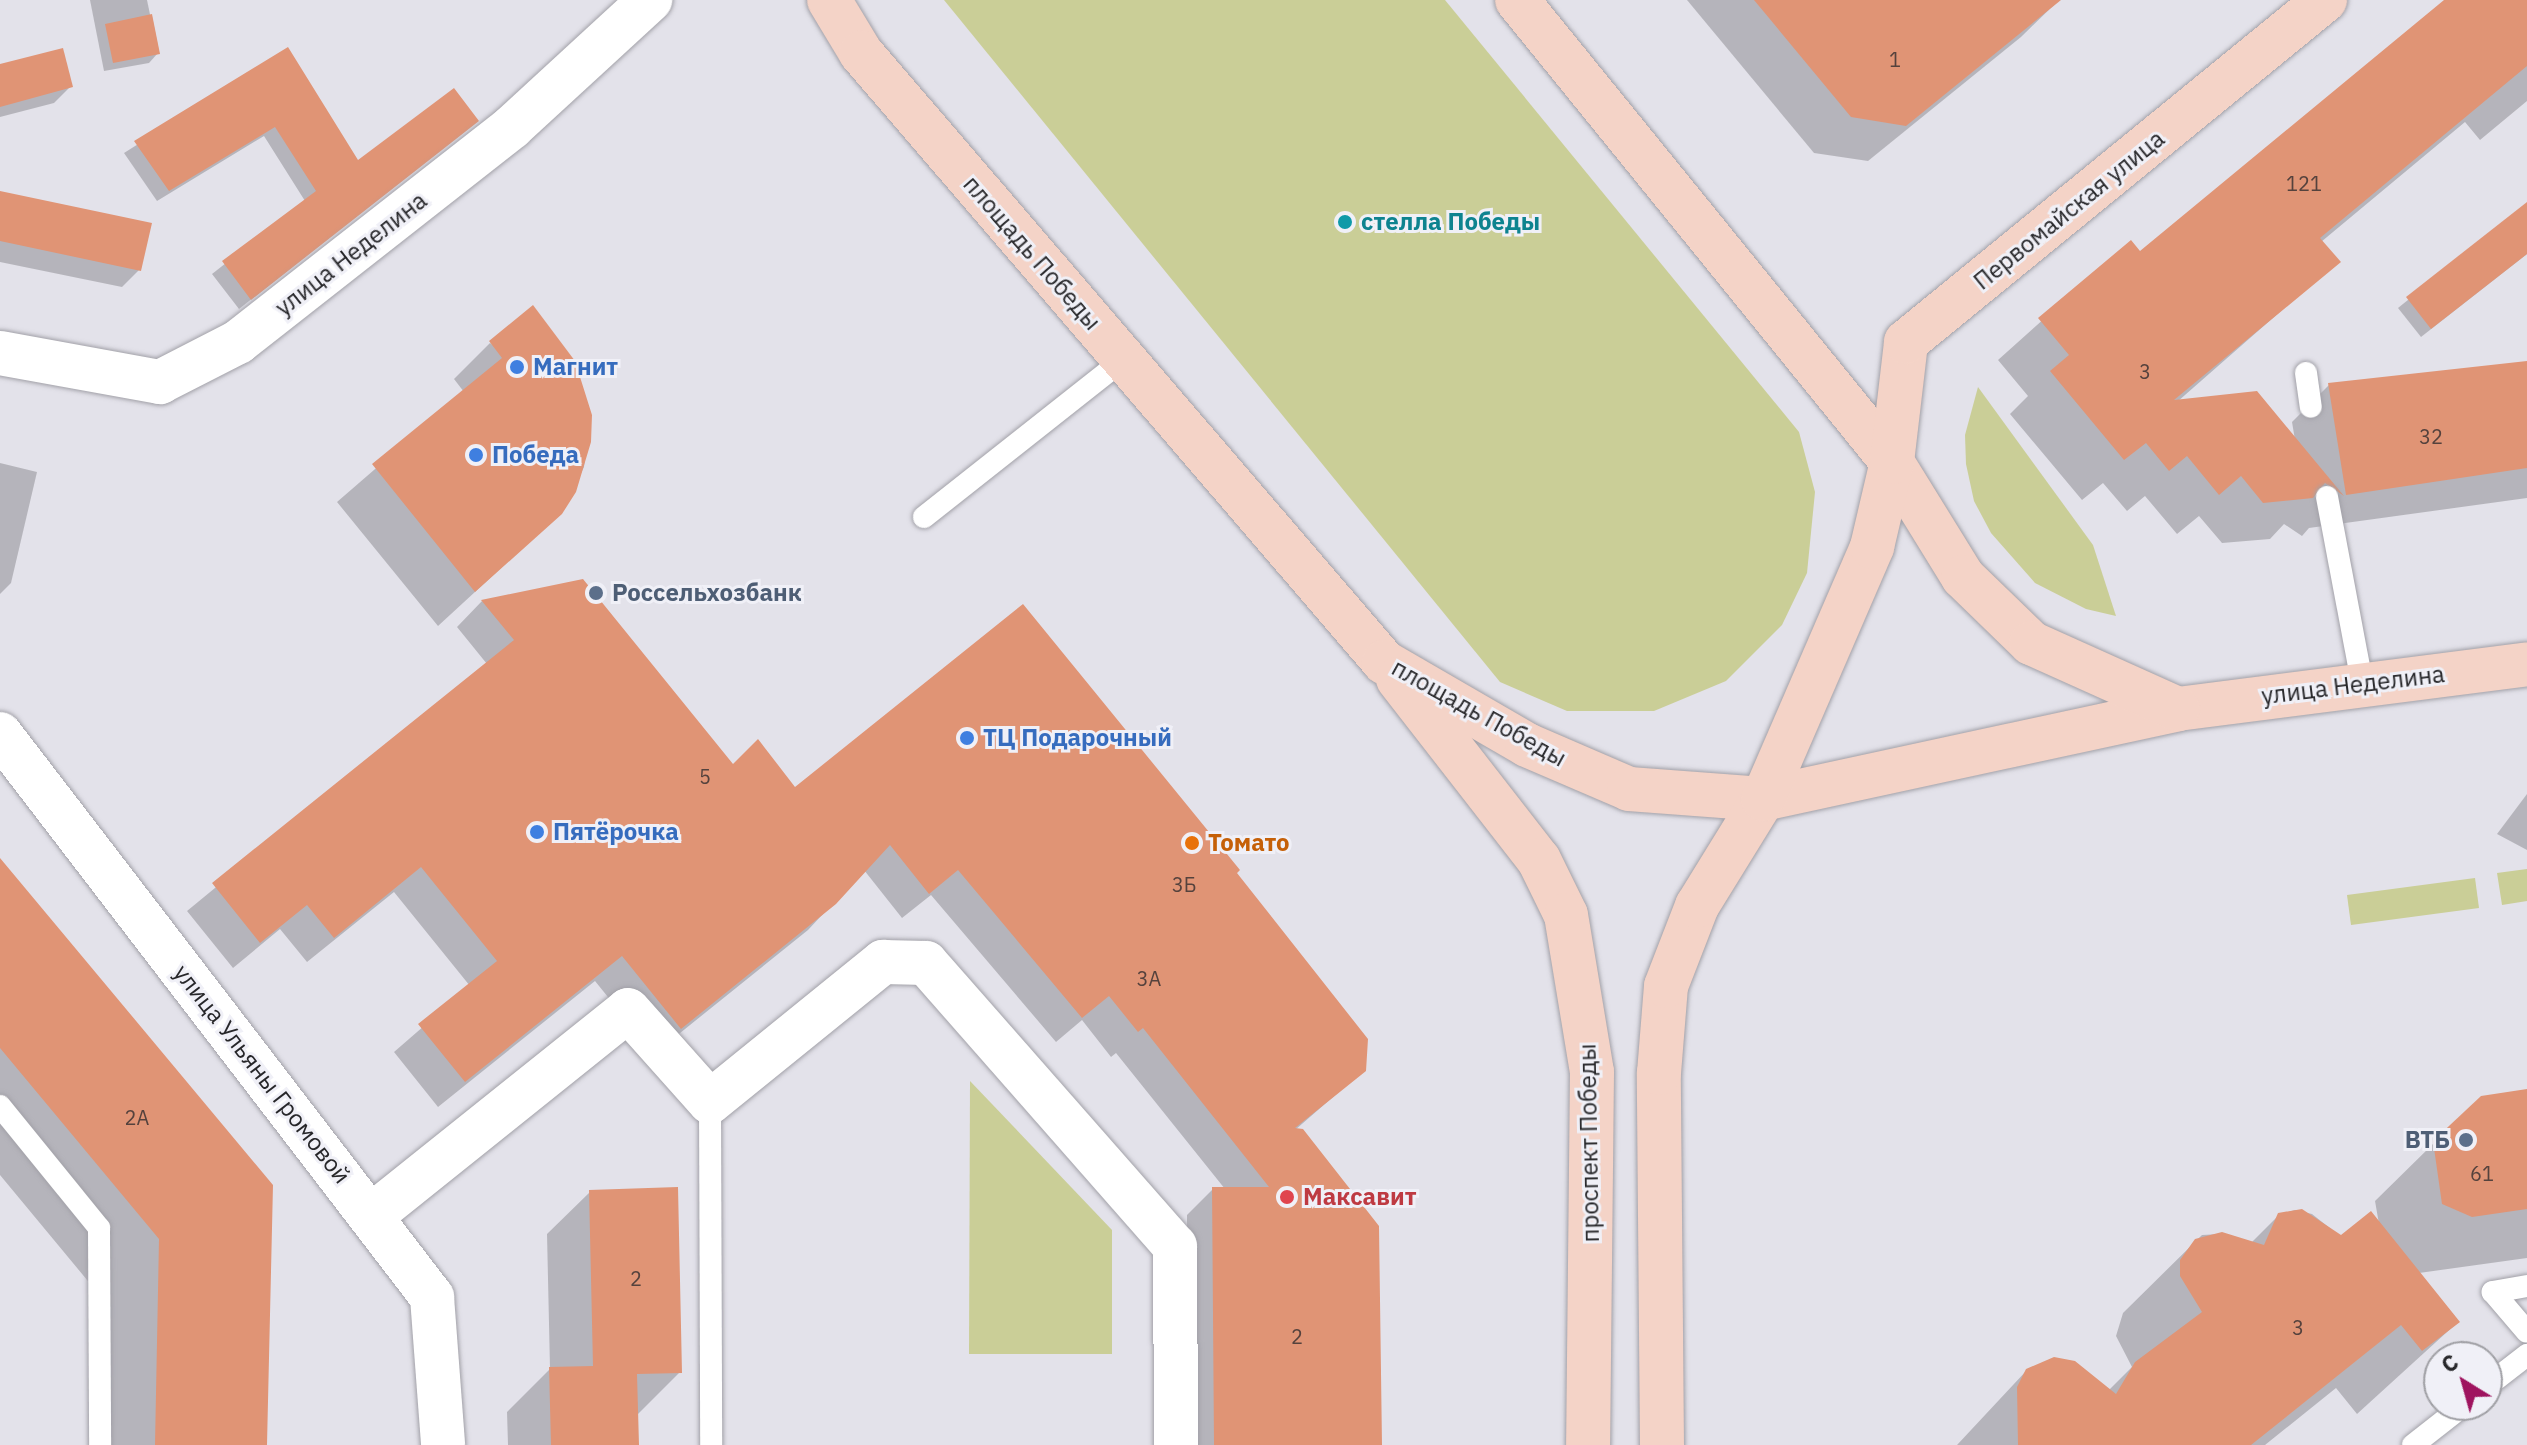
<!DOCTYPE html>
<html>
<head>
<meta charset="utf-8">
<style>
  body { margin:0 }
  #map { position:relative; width:2527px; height:1445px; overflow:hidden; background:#e3e2ea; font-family:"IBM Plex Sans",sans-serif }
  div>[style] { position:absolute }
  .green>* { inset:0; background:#cace97 }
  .shadow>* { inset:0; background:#0003 }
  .building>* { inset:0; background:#e09475 }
  .roads { filter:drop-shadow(0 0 2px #a2a1a8) drop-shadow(0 0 2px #a2a1a8) }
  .lane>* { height:22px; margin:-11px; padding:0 11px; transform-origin:11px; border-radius:11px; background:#fff }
  .street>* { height:44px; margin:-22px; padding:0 22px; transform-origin:22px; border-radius:22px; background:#fff }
  .secondary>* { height:44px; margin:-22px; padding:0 22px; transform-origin:22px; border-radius:22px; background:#f4d3c7 }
  .dots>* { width:22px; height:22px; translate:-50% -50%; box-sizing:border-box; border:4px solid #f0f0f7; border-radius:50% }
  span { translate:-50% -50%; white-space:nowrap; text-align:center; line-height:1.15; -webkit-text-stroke:6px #f0f0f7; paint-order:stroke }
  .number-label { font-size:20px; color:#55423d }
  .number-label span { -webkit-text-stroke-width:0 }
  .street-label { font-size:24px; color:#27272a }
  .culture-label { font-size:24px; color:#0d838f; font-weight:700 }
  .left { translate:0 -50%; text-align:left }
  .shop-label { font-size:24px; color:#366cbe; font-weight:700 }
  .service-label { font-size:24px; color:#4e5e75; font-weight:700 }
  .right { translate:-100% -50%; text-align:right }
  .food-label { font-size:24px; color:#c56008; font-weight:700 }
  .health-label { font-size:24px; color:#be3a42; font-weight:700 }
  .north { position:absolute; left:2423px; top:1341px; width:80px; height:80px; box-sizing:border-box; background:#f0f0f7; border:2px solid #a0a0a5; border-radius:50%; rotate:323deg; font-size:22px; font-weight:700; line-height:32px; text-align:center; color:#27272a }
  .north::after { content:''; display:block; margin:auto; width:28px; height:36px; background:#9f145f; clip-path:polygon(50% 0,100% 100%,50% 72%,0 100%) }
</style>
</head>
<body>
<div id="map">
  <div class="green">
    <i style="clip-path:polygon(944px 0,1445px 0,1799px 432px,1815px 492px,1807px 573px,1782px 625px,1726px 681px,1654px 711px,1567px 711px,1500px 682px)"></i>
    <i style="clip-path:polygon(1978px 387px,2093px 545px,2116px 616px,2086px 609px,2035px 583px,1991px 533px,1974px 501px,1966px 464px,1965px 435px)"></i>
    <i style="clip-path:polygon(2527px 869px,2527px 901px,2502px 905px,2497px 873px)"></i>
    <i style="clip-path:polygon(2475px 878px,2479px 908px,2351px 925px,2347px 895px)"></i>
    <i style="clip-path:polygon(970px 1081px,1112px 1230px,1112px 1354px,969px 1354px)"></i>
  </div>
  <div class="shadow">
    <i style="clip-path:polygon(90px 0,147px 0,158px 53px,149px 63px,104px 71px)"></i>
    <i style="clip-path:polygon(1687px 0,2057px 0,2058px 1px,2021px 37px,1868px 161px,1814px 153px)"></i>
    <i style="clip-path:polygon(2447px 0,2527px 0,2527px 101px,2480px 140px,2465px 122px,2321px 242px,2338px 261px,2177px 402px,2295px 440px,2292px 422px,2329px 385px,2527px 363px,2527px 498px,2309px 528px,2302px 536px,2284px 524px,2270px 539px,2222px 543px,2199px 516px,2177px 534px,2145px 496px,2127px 511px,2103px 483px,2082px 500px,2010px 414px,2028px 396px,1998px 360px,2130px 242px,2140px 254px)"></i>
    <i style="clip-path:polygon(287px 50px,357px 163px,476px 121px,239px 309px,212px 274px,305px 201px,264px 136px,157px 201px,124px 153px)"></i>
    <i style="clip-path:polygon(0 66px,71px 86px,54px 103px,0 117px)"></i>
    <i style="clip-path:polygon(0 193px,139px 270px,122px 287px,0 262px)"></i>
    <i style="clip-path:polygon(2527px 204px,2527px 254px,2421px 337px,2398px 308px)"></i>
    <i style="clip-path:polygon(490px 343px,590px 415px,584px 467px,561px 513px,438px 626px,337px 502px,464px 392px,454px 379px)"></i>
    <i style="clip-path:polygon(0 463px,37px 472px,11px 583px,0 594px)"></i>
    <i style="clip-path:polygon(482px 601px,733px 767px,794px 790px,1234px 874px,1364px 1070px,1295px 1130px,1380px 1445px,1188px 1445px,1187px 1215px,1213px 1189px,1225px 1189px,1116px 1053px,1111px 1057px,1082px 1020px,1056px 1042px,931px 895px,902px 918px,864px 870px,808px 930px,654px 1054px,595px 981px,438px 1107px,394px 1052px,470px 986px,394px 892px,307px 962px,280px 929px,233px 968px,187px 911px,487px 664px,457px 627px)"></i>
    <i style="clip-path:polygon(2527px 794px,2527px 850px,2497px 834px)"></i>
    <i style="clip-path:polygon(0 861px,265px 1445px,99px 1445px,102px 1298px,0 1175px)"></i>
    <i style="clip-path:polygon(2527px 1091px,2527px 1258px,2419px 1273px,2458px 1322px,2357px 1414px,2336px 1388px,2265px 1445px,1957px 1445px,2027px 1370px,2108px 1391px,2132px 1367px,2116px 1336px,2123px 1313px,2202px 1235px,2221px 1234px,2251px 1243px,2279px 1215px,2295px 1210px,2312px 1214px,2341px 1237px,2379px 1224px,2375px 1201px,2434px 1143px)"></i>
    <i style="clip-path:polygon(590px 1192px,680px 1372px,636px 1416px,637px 1445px,508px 1445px,507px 1412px,550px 1369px,547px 1234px)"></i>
  </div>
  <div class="building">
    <i style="clip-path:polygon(1754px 0,2061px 0,1906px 126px,1851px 117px)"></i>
    <i style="clip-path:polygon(2444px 0,2527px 0,2527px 66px,2320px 238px,2341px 262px,2174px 400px,2257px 391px,2344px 496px,2325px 483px,2313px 498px,2263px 503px,2241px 476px,2219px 495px,2187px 456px,2169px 471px,2146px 443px,2124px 460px,2050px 371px,2069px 355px,2038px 318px,2131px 240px,2140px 251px)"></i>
    <i style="clip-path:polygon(152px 14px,160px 54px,113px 63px,105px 24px)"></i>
    <i style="clip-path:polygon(288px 47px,358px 160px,454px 88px,479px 121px,251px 300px,222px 261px,316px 191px,275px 127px,169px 191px,134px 141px)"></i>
    <i style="clip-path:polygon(63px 48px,73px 87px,0 107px,0 64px)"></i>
    <i style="clip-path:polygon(0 191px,152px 223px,141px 271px,0 241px)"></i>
    <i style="clip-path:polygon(2527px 202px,2527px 254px,2431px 329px,2406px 297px)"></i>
    <i style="clip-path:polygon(533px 305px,575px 361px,592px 415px,591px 442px,576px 492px,562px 514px,475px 592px,372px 464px,502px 358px,489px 341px)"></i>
    <i style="clip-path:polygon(2527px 361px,2527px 468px,2346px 495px,2328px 383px)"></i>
    <i style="clip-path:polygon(583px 579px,733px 764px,758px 739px,795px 787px,1023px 604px,1240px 870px,1237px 873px,1368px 1039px,1366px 1071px,1295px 1128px,1303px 1129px,1379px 1226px,1382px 1445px,1214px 1445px,1212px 1187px,1269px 1187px,1143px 1028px,1138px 1032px,1109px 996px,1082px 1018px,958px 870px,929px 894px,890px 845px,836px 904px,681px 1029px,622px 956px,465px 1082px,418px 1024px,497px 961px,421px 867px,334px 938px,307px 905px,260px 943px,212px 883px,514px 640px,481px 600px)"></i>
    <i style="clip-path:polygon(0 858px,273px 1185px,267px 1445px,155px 1445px,159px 1239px,0 1048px)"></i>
    <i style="clip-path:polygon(2527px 1089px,2527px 1209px,2472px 1217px,2442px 1204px,2433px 1141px,2481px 1096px)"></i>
    <i style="clip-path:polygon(678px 1187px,682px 1373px,637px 1374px,639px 1445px,551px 1445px,549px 1367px,593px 1366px,589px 1190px)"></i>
    <i style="clip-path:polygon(2302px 1209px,2341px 1235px,2371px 1211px,2460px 1322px,2422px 1351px,2401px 1325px,2251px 1445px,2018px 1445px,2017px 1387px,2026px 1369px,2054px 1357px,2075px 1361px,2116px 1394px,2135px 1362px,2202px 1312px,2180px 1276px,2180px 1260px,2195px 1239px,2222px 1232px,2264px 1245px,2278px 1213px)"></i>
  </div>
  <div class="roads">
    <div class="lane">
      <i style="left:2306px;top:373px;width:34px;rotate:82deg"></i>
      <i style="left:2327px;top:497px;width:189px;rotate:79.3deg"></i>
      <i style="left:924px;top:517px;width:255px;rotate:-38.3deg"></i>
      <i style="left:710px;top:1102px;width:343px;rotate:89.8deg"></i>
      <i style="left:0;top:1106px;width:157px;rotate:50.9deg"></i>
      <i style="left:99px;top:1228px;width:217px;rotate:89.7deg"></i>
      <i style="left:2527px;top:1286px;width:35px;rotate:170deg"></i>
      <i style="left:2493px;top:1292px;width:52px;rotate:49.6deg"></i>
      <i style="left:2487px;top:1386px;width:51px;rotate:-37.8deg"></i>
      <i style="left:2413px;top:1445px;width:65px;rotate:-38.1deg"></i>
    </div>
    <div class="street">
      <i style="left:0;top:353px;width:163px;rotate:10.3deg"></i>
      <i style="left:160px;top:382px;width:88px;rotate:-27.1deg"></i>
      <i style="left:238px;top:342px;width:348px;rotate:-38.1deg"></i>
      <i style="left:512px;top:127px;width:188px;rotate:-42.6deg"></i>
      <i style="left:0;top:734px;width:710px;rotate:52.5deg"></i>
      <i style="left:432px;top:1297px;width:148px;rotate:85.7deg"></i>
      <i style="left:371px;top:1216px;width:329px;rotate:-38.7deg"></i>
      <i style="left:628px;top:1010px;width:123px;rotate:48.3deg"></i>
      <i style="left:710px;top:1102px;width:223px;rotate:-39deg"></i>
      <i style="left:883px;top:962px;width:43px;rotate:1.3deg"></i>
      <i style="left:926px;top:963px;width:377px;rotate:48.7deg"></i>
      <i style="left:1175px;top:1246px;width:199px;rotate:89.7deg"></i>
    </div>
    <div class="secondary">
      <i style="left:829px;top:0;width:62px;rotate:58.9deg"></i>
      <i style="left:861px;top:53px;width:803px;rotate:49.34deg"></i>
      <i style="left:1384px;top:662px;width:165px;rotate:30.1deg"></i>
      <i style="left:1527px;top:745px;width:111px;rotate:23.3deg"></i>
      <i style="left:1629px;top:789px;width:134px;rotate:4.3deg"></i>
      <i style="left:1763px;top:799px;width:425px;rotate:-12.2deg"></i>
      <i style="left:2178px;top:709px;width:352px;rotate:-7.3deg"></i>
      <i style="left:1517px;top:0;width:595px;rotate:50.93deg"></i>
      <i style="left:1892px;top:462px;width:135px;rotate:58.3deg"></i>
      <i style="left:1963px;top:577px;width:95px;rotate:44.1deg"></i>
      <i style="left:2031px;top:643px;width:161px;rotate:24.2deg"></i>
      <i style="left:1398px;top:679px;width:229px;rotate:52.1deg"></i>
      <i style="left:1539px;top:860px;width:61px;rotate:63.9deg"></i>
      <i style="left:1566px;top:915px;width:159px;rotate:80.6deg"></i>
      <i style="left:1592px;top:1072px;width:373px;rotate:90.6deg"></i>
      <i style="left:1662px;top:1445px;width:372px;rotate:-90.5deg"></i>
      <i style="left:1659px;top:1073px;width:87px;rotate:-85.4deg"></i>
      <i style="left:1666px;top:986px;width:86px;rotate:-68.8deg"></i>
      <i style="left:1697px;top:906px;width:126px;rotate:-58.3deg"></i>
      <i style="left:1763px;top:799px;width:275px;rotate:-66.6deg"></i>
      <i style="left:1872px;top:547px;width:87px;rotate:-76.8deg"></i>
      <i style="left:1892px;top:462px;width:121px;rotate:-83.3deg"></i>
      <i style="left:1906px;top:342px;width:541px;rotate:-39.22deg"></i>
    </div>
  </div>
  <div class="dots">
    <i style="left:1345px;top:222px;background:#0f9aa8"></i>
    <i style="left:517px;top:367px;background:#3f7fe0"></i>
    <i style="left:476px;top:455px;background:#3f7fe0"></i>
    <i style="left:596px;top:593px;background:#5c6f8a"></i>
    <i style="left:967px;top:738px;background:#3f7fe0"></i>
    <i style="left:537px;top:832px;background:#3f7fe0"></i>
    <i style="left:1192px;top:843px;background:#e8710a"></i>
    <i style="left:2466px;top:1140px;background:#5c6f8a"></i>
    <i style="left:1287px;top:1197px;background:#e0444e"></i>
  </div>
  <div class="number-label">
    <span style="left:1895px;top:59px">1</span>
    <span style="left:2304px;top:183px">121</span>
    <span style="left:2145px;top:371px">3</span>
    <span style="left:2431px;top:436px">32</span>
    <span style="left:705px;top:776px">5</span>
    <span style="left:1184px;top:884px">3Б</span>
    <span style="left:1149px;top:978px">3А</span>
    <span style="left:137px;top:1117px">2А</span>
    <span style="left:2482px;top:1173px">61</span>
    <span style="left:636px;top:1278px">2</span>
    <span style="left:2298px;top:1327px">3</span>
    <span style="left:1297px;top:1336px">2</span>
  </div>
  <div class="street-label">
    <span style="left:2069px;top:210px;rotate:-39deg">Первомайская улица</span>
    <span style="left:1032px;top:253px;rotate:49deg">площадь Победы</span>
    <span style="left:351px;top:254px;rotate:-38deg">улица Неделина</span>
    <span style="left:2353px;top:685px;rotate:-7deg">улица Неделина</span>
    <span style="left:1479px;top:713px;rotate:29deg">площадь Победы</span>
    <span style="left:262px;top:1074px;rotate:52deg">улица Ульяны Громовой</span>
    <span style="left:1589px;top:1143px;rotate:-91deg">проспект Победы</span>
  </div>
  <div class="culture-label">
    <span class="left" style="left:1361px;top:222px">стелла Победы</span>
  </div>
  <div class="shop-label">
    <span class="left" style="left:533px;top:367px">Магнит</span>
    <span class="left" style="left:492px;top:455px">Победа</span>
    <span class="left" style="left:983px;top:738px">ТЦ Подарочный</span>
    <span class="left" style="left:553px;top:832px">Пятёрочка</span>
  </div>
  <div class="service-label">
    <span class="left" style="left:612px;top:593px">Россельхозбанк</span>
    <span class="right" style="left:2450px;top:1140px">ВТБ</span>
  </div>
  <div class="food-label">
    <span class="left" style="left:1208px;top:843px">Томато</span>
  </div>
  <div class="health-label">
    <span class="left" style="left:1303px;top:1197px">Максавит</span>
  </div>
  <div class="north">С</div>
</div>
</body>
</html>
